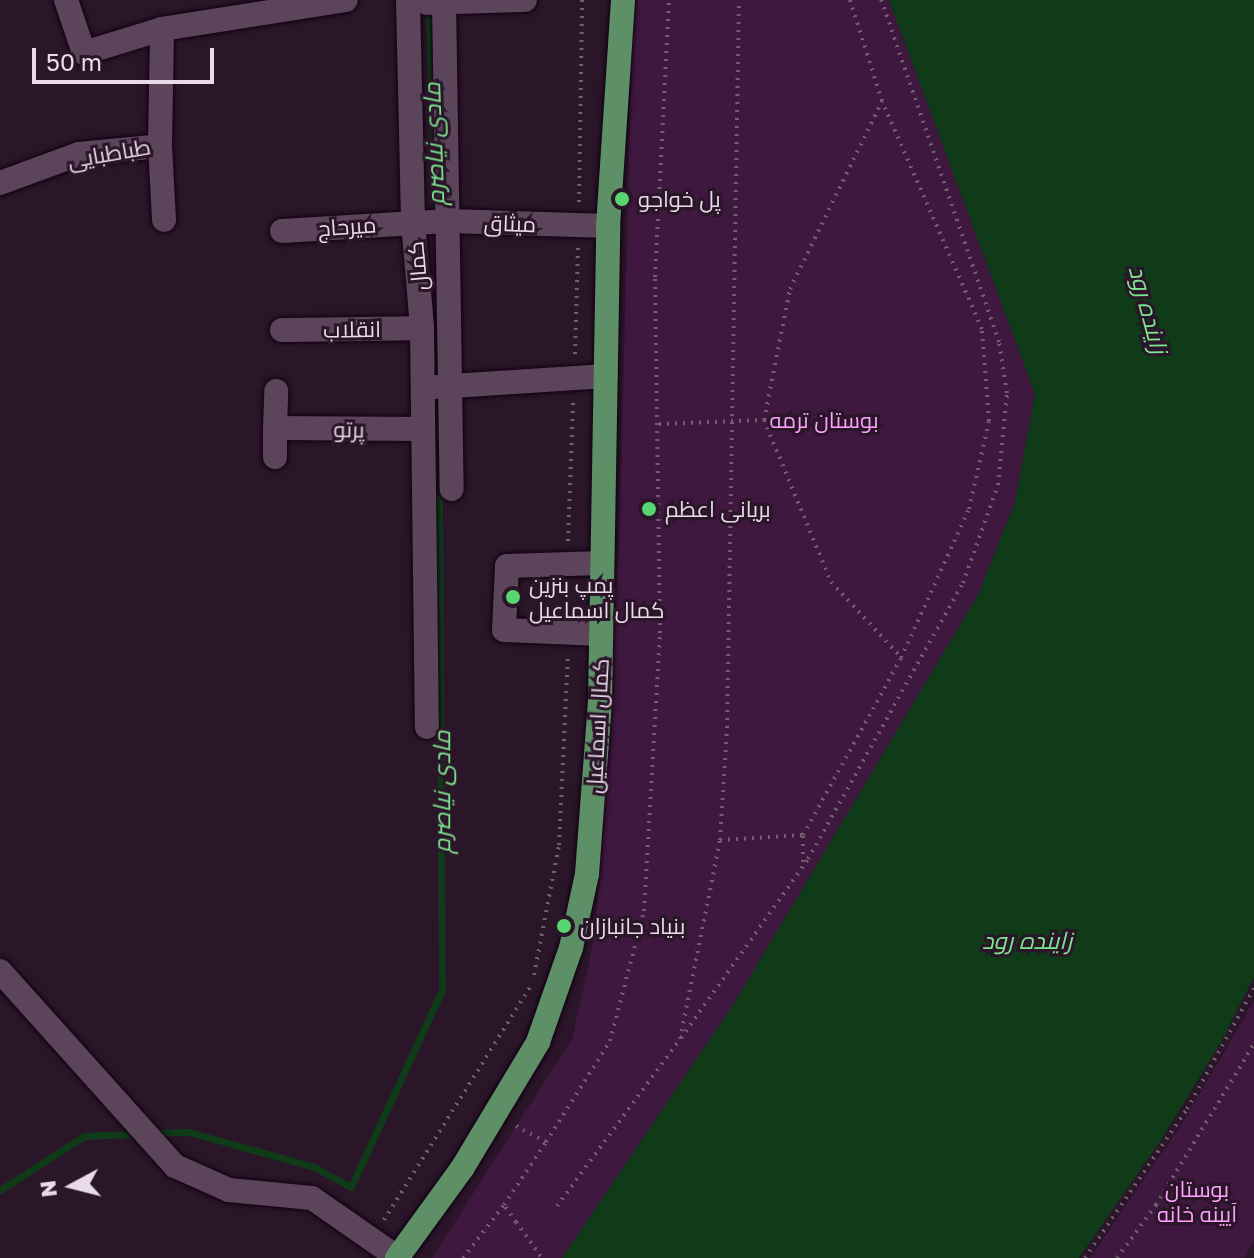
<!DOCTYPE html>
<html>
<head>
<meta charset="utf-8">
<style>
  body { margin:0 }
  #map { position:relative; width:1254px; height:1258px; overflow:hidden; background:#2a1529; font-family:"Golos Text",Cairo,sans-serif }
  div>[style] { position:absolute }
  .green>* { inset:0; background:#3e183e }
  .water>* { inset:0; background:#0f3b18 }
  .stream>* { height:7px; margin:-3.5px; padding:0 3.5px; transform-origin:3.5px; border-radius:3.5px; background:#0f3b18 }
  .path>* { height:4px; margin-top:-2px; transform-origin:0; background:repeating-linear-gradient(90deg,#726072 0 2px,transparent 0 8px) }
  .roads { filter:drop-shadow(0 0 2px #110212) drop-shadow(0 0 2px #110212) }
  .minor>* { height:24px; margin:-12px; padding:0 12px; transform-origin:12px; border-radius:12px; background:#5c445b }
  .major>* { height:24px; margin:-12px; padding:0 12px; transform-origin:12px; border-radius:12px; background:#5e9068 }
  .path-bridge>* { height:4px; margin-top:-2px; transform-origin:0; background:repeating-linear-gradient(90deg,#726072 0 2px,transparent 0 8px) }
  .dots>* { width:22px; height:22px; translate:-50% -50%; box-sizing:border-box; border:4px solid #2a1529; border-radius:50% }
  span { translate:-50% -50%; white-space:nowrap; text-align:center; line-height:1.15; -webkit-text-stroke:6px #2a1529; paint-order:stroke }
  .street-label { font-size:22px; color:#e8dae8 }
  .poi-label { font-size:22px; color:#e8dae8 }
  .left { translate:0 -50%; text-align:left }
  .park-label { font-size:22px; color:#fea1fd }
  .water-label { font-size:24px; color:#7ce68c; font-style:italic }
  .north { position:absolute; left:32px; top:1146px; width:80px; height:80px; -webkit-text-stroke:6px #2a1529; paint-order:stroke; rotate:263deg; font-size:22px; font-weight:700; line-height:32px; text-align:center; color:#e8dae8 }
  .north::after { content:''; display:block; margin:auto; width:28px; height:36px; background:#e8dae8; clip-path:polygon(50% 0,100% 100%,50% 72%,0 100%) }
  .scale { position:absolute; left:32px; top:48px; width:182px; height:36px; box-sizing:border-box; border:4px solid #e8dae8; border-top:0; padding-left:10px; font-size:24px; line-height:28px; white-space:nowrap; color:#e8dae8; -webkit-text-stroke:6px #2a1529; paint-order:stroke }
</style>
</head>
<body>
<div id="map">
  <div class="green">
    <i style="clip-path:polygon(633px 0,889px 0,1035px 394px,1015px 502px,978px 595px,733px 1005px,562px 1258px,432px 1258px,572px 1039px,595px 935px,619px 546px)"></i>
    <i style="clip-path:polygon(1254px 1001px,1254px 1239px,1245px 1258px,1090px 1258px,1183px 1122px)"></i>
  </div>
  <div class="water">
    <i style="clip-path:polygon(889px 0,1254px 0,1254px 977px,1220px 1044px,1161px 1140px,1079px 1258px,562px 1258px,733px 1005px,978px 595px,1015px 502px,1035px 394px)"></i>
  </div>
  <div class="stream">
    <i style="left:429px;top:6px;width:204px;rotate:88deg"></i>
    <i style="left:154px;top:1133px;width:35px;rotate:-2deg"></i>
    <i style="left:189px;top:1132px;width:130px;rotate:15.6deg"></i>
    <i style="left:314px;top:1167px;width:42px;rotate:28.4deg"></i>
    <i style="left:351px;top:1187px;width:217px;rotate:-65.2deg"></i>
    <i style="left:442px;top:990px;width:648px;rotate:-90.35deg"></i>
    <i style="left:0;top:1190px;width:100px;rotate:-32.7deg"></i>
    <i style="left:84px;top:1136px;width:54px;rotate:-2.1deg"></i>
  </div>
  <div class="path">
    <i style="left:579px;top:202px;width:202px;rotate:-89.1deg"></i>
    <i style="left:575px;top:354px;width:108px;rotate:-88.4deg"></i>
    <i style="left:764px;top:420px;width:175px;rotate:67.5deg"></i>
    <i style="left:831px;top:582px;width:103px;rotate:47deg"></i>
    <i style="left:659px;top:424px;width:105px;rotate:-2.2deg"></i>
    <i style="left:764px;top:420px;width:134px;rotate:-78.8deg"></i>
    <i style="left:790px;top:289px;width:209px;rotate:-63.9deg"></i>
    <i style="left:568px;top:541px;width:139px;rotate:-87.9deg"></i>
    <i style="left:567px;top:586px;width:23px;rotate:88deg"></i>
    <i style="left:803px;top:836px;width:27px;rotate:90deg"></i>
    <i style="left:720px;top:840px;width:83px;rotate:-3.4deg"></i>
    <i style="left:803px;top:835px;width:202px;rotate:-61deg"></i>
    <i style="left:901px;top:658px;width:164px;rotate:-65.5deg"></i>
    <i style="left:969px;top:509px;width:90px;rotate:-77.2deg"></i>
    <i style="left:989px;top:421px;width:92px;rotate:-94.4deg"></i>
    <i style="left:982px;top:329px;width:249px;rotate:-113.7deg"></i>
    <i style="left:882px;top:101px;width:106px;rotate:-107.6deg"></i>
    <i style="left:534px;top:975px;width:132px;rotate:-79.1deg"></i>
    <i style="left:559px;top:845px;width:191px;rotate:-87.3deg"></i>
    <i style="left:681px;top:1038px;width:219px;rotate:-54.6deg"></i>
    <i style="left:808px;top:859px;width:317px;rotate:-60.7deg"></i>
    <i style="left:963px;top:583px;width:104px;rotate:-70.3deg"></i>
    <i style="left:998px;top:485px;width:92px;rotate:-84.4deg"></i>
    <i style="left:1007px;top:393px;width:52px;rotate:-98.9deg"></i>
    <i style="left:999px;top:342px;width:362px;rotate:-109deg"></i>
    <i style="left:546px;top:1142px;width:120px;rotate:-57.6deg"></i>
    <i style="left:610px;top:1041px;width:134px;rotate:-75.3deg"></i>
    <i style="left:644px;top:911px;width:278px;rotate:-86.7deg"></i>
    <i style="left:660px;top:633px;width:356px;rotate:-90.8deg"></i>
    <i style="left:655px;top:277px;width:277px;rotate:-87.1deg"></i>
    <i style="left:557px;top:1206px;width:207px;rotate:-53.6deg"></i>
    <i style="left:680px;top:1039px;width:203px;rotate:-78.6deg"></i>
    <i style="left:720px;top:840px;width:112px;rotate:-86.4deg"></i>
    <i style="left:727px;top:728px;width:728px;rotate:-89.06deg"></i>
    <i style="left:384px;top:1220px;width:275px;rotate:-57.9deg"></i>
    <i style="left:516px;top:1222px;width:21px;rotate:-125deg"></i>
    <i style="left:504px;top:1205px;width:76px;rotate:-56.3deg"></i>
    <i style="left:546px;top:1142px;width:34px;rotate:-152deg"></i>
    <i style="left:463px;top:1258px;width:67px;rotate:-52.3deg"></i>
    <i style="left:1085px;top:1258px;width:181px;rotate:-55.6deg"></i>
    <i style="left:1187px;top:1109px;width:138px;rotate:-61deg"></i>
    <i style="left:1117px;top:1258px;width:66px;rotate:-53.7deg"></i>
    <i style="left:1156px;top:1205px;width:188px;rotate:-58.7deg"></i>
  </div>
  <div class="roads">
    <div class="minor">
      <i style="left:66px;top:0;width:56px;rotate:71.2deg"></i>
      <i style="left:84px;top:53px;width:82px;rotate:-17.1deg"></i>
      <i style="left:408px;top:0;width:222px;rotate:88.7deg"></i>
      <i style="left:413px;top:222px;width:106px;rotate:85.1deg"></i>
      <i style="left:422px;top:328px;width:399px;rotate:89.3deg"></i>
      <i style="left:444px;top:0;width:489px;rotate:89.1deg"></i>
      <i style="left:427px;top:3px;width:98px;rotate:-1.8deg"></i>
      <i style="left:160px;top:146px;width:74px;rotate:86.9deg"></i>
      <i style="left:0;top:183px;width:84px;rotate:-20.2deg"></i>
      <i style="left:79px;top:154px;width:81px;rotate:-5.6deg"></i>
      <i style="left:160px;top:146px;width:117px;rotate:-89deg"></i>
      <i style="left:162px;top:29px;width:186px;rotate:-9deg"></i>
      <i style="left:282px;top:231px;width:167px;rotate:-3.4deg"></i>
      <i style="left:449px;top:221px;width:159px;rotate:1.8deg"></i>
      <i style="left:282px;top:330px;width:140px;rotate:-0.8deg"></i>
      <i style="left:437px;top:387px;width:169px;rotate:-3.7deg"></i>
      <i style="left:275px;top:428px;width:37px;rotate:-88deg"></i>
      <i style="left:275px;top:457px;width:29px;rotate:-90deg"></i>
      <i style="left:275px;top:428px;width:148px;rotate:0.4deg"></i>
      <i style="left:601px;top:563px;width:94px;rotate:178.2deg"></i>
      <i style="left:507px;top:566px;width:64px;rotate:92.7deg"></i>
      <i style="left:504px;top:630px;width:97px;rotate:2.4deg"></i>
      <i style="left:0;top:971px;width:262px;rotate:48.1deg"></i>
      <i style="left:175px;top:1166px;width:59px;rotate:24deg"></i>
      <i style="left:229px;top:1190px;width:83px;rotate:5.5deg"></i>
      <i style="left:312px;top:1198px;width:103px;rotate:34.8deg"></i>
    </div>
    <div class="major">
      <i style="left:397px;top:1258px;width:112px;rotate:-54deg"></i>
      <i style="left:463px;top:1167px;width:146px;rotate:-59deg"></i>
      <i style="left:538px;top:1042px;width:100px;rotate:-70.7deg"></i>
      <i style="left:571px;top:948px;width:76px;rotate:-77.8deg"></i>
      <i style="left:587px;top:874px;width:172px;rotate:-85.7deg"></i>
      <i style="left:600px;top:702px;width:476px;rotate:-89deg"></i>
      <i style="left:608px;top:226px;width:226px;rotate:-86.2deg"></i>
    </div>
  </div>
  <div class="path-bridge">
    <i style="left:516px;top:1222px;width:44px;rotate:54.2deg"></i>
  </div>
  <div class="dots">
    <i style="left:622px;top:199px;background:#58d570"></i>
    <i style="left:649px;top:509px;background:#58d570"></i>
    <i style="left:513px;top:597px;background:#58d570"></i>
    <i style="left:564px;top:926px;background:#58d570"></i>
  </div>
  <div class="street-label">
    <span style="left:109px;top:153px;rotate:-10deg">طباطبایی</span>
    <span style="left:510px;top:223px;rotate:2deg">میثاق</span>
    <span style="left:347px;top:226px;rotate:-4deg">میرحاج</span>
    <span style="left:417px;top:266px;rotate:-95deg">کمال</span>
    <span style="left:352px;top:329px;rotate:-1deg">انقلاب</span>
    <span style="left:349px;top:429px;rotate:1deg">پرتو</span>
    <span style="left:597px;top:726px;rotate:-87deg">کمال اسماعیل</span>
  </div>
  <div class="poi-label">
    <span class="left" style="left:638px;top:199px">پل خواجو</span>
    <span class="left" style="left:665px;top:509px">بریانی اعظم</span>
    <span class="left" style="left:529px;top:597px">پمپ بنزین<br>کمال اسماعیل</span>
    <span class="left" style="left:580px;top:926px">بنیاد جانبازان</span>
  </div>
  <div class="park-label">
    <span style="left:824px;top:420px">بوستان ترمه</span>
    <span style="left:1197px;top:1201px">بوستان<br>آیینه خانه</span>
  </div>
  <div class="water-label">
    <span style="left:433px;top:144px;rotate:-92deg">مادی نیاصرم</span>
    <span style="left:1149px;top:309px;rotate:75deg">زاینده رود</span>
    <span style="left:441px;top:792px;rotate:-90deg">مادی نیاصرم</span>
    <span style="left:1027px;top:940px">زاینده رود</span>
  </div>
  <div class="north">N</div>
  <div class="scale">50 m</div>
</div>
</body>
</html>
